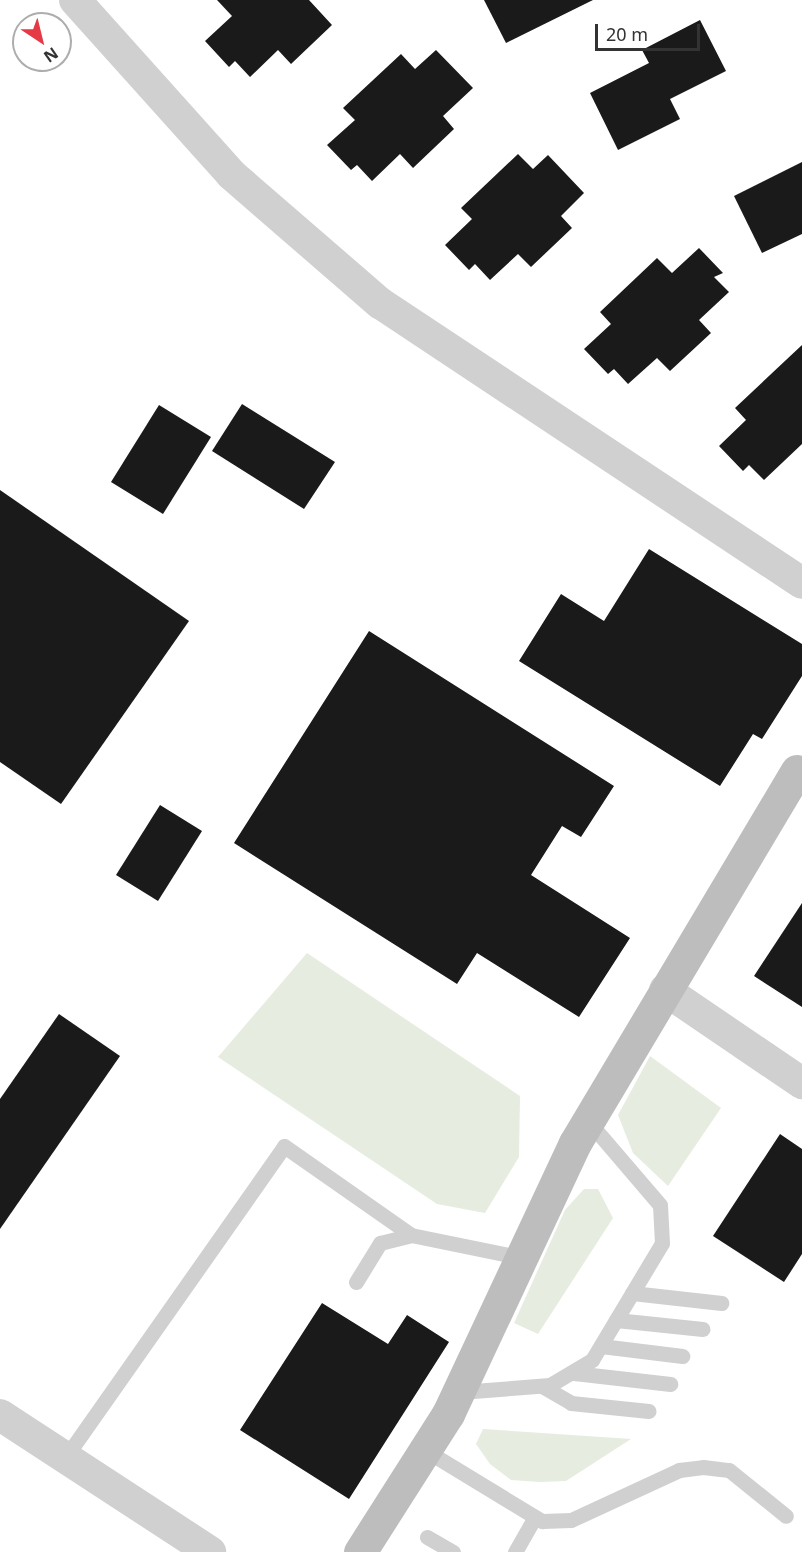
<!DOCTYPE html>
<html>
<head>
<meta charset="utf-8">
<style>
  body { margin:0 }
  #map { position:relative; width:802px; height:1552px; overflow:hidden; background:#fff; font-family:"Noto Sans",sans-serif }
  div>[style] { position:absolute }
  .green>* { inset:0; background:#e6ecdf }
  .building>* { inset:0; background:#1a1a1a }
  .lane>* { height:15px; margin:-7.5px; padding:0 7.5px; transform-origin:7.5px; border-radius:7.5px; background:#d0d0d0 }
  .street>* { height:32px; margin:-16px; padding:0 16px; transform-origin:16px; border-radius:16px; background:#d0d0d0 }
  .secondary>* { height:33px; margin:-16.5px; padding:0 16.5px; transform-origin:16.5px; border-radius:16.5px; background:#bdbdbd }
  span { translate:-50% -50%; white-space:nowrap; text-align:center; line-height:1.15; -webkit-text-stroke:6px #fff; paint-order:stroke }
  .north { position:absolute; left:12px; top:12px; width:60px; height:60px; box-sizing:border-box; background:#fff; border:2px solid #adadad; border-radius:50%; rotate:145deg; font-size:16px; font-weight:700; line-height:24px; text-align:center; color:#333 }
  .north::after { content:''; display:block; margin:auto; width:21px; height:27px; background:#e63946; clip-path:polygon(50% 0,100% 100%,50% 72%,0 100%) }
  .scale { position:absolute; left:595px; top:24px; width:105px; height:27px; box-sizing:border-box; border:3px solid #333; border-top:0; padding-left:8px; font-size:18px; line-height:21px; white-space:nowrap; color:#333; -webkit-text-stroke:4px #fff; paint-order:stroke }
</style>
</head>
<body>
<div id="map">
  <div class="green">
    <i style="clip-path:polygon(307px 953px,520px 1096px,519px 1157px,485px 1213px,437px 1204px,218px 1057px)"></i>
    <i style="clip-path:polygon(650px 1056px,721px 1108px,668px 1186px,633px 1153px,618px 1115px)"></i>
    <i style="clip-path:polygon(584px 1189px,598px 1189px,613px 1218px,538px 1334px,514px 1323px,565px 1210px)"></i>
    <i style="clip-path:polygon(483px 1429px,631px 1439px,566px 1481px,540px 1482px,511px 1480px,490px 1464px,476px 1444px)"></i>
  </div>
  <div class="building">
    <i style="clip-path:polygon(217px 0,309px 0,332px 25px,291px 64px,278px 50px,250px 77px,235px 61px,229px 67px,205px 41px,232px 16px)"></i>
    <i style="clip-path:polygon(484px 0,593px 0,506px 43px)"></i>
    <i style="clip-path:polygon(700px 20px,726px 71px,670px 99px,680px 119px,618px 150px,590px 93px,649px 63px,642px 50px)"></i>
    <i style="clip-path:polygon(436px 50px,473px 88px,443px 116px,454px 129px,413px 168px,400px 154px,372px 181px,357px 165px,351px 170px,327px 145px,355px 120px,343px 108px,401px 54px,415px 69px)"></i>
    <i style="clip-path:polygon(518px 154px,533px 169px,548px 155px,584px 193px,561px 216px,572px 228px,531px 267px,518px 254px,490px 280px,475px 264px,469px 270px,445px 245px,472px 219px,461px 208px)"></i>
    <i style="clip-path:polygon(802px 162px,802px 234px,762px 253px,734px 196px)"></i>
    <i style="clip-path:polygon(699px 248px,723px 273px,714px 277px,729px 292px,699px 320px,711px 333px,670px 371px,657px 358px,628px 384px,614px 369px,608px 374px,584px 349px,611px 324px,600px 312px,657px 258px,672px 273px)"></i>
    <i style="clip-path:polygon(802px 345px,802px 444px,764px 480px,749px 465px,743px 471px,719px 446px,746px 420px,735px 408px)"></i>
    <i style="clip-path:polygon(242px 404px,335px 462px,304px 509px,212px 451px)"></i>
    <i style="clip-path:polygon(159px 405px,211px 437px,163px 514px,111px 482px)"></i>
    <i style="clip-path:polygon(0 490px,189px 621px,61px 804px,0 762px)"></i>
    <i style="clip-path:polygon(649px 549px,802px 644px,802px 676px,762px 739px,753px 734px,720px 786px,519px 661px,561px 594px,604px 621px)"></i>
    <i style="clip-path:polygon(369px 631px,614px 786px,581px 837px,562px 826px,531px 875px,630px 938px,579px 1017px,477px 953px,457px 984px,234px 843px)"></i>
    <i style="clip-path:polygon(160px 805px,202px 831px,158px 901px,116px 875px)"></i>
    <i style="clip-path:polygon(802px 903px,802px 1007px,754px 976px)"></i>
    <i style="clip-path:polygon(59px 1014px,120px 1056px,0 1229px,0 1099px)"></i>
    <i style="clip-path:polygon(780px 1134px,802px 1149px,802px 1254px,784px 1282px,713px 1236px)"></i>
    <i style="clip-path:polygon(322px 1303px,388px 1344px,407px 1315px,449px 1342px,349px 1499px,240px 1430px)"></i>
  </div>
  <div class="lane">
    <i style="left:356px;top:1282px;width:46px;rotate:-58.4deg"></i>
    <i style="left:380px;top:1243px;width:32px;rotate:-14deg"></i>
    <i style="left:411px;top:1235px;width:110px;rotate:11.5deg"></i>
    <i style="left:632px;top:1293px;width:90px;rotate:6.4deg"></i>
    <i style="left:616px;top:1320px;width:87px;rotate:5.9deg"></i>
    <i style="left:601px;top:1346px;width:82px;rotate:7deg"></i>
    <i style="left:574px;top:1373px;width:97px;rotate:6.5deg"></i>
    <i style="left:542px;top:1386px;width:34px;rotate:30deg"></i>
    <i style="left:571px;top:1403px;width:78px;rotate:5.9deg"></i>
    <i style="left:460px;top:1392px;width:90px;rotate:-4.4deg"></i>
    <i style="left:550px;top:1385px;width:49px;rotate:-30.8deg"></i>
    <i style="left:592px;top:1360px;width:136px;rotate:-59.1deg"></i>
    <i style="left:662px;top:1243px;width:38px;rotate:-93deg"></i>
    <i style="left:660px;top:1205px;width:111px;rotate:-130.6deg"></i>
    <i style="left:425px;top:1450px;width:137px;rotate:31.3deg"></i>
    <i style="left:542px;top:1521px;width:29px;rotate:-2deg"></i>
    <i style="left:571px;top:1520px;width:119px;rotate:-24.8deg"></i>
    <i style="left:679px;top:1470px;width:24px;rotate:-7deg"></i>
    <i style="left:703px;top:1467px;width:26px;rotate:7deg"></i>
    <i style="left:729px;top:1470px;width:73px;rotate:38.9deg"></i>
    <i style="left:65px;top:1458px;width:381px;rotate:-54.9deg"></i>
    <i style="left:284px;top:1146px;width:155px;rotate:35deg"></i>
    <i style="left:427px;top:1537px;width:30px;rotate:30deg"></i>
    <i style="left:515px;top:1552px;width:40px;rotate:-60.3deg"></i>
  </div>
  <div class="street">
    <i style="left:75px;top:0;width:235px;rotate:48.1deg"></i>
    <i style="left:232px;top:175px;width:196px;rotate:40.9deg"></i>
    <i style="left:380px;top:303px;width:506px;rotate:33.56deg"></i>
    <i style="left:665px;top:990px;width:166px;rotate:34.2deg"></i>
    <i style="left:0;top:1415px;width:251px;rotate:33.1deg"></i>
  </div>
  <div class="secondary">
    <i style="left:360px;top:1552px;width:164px;rotate:-57.5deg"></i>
    <i style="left:448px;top:1414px;width:299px;rotate:-64.9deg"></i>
    <i style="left:575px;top:1143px;width:433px;rotate:-59.2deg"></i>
  </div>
  <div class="north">N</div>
  <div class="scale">20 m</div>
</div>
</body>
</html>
